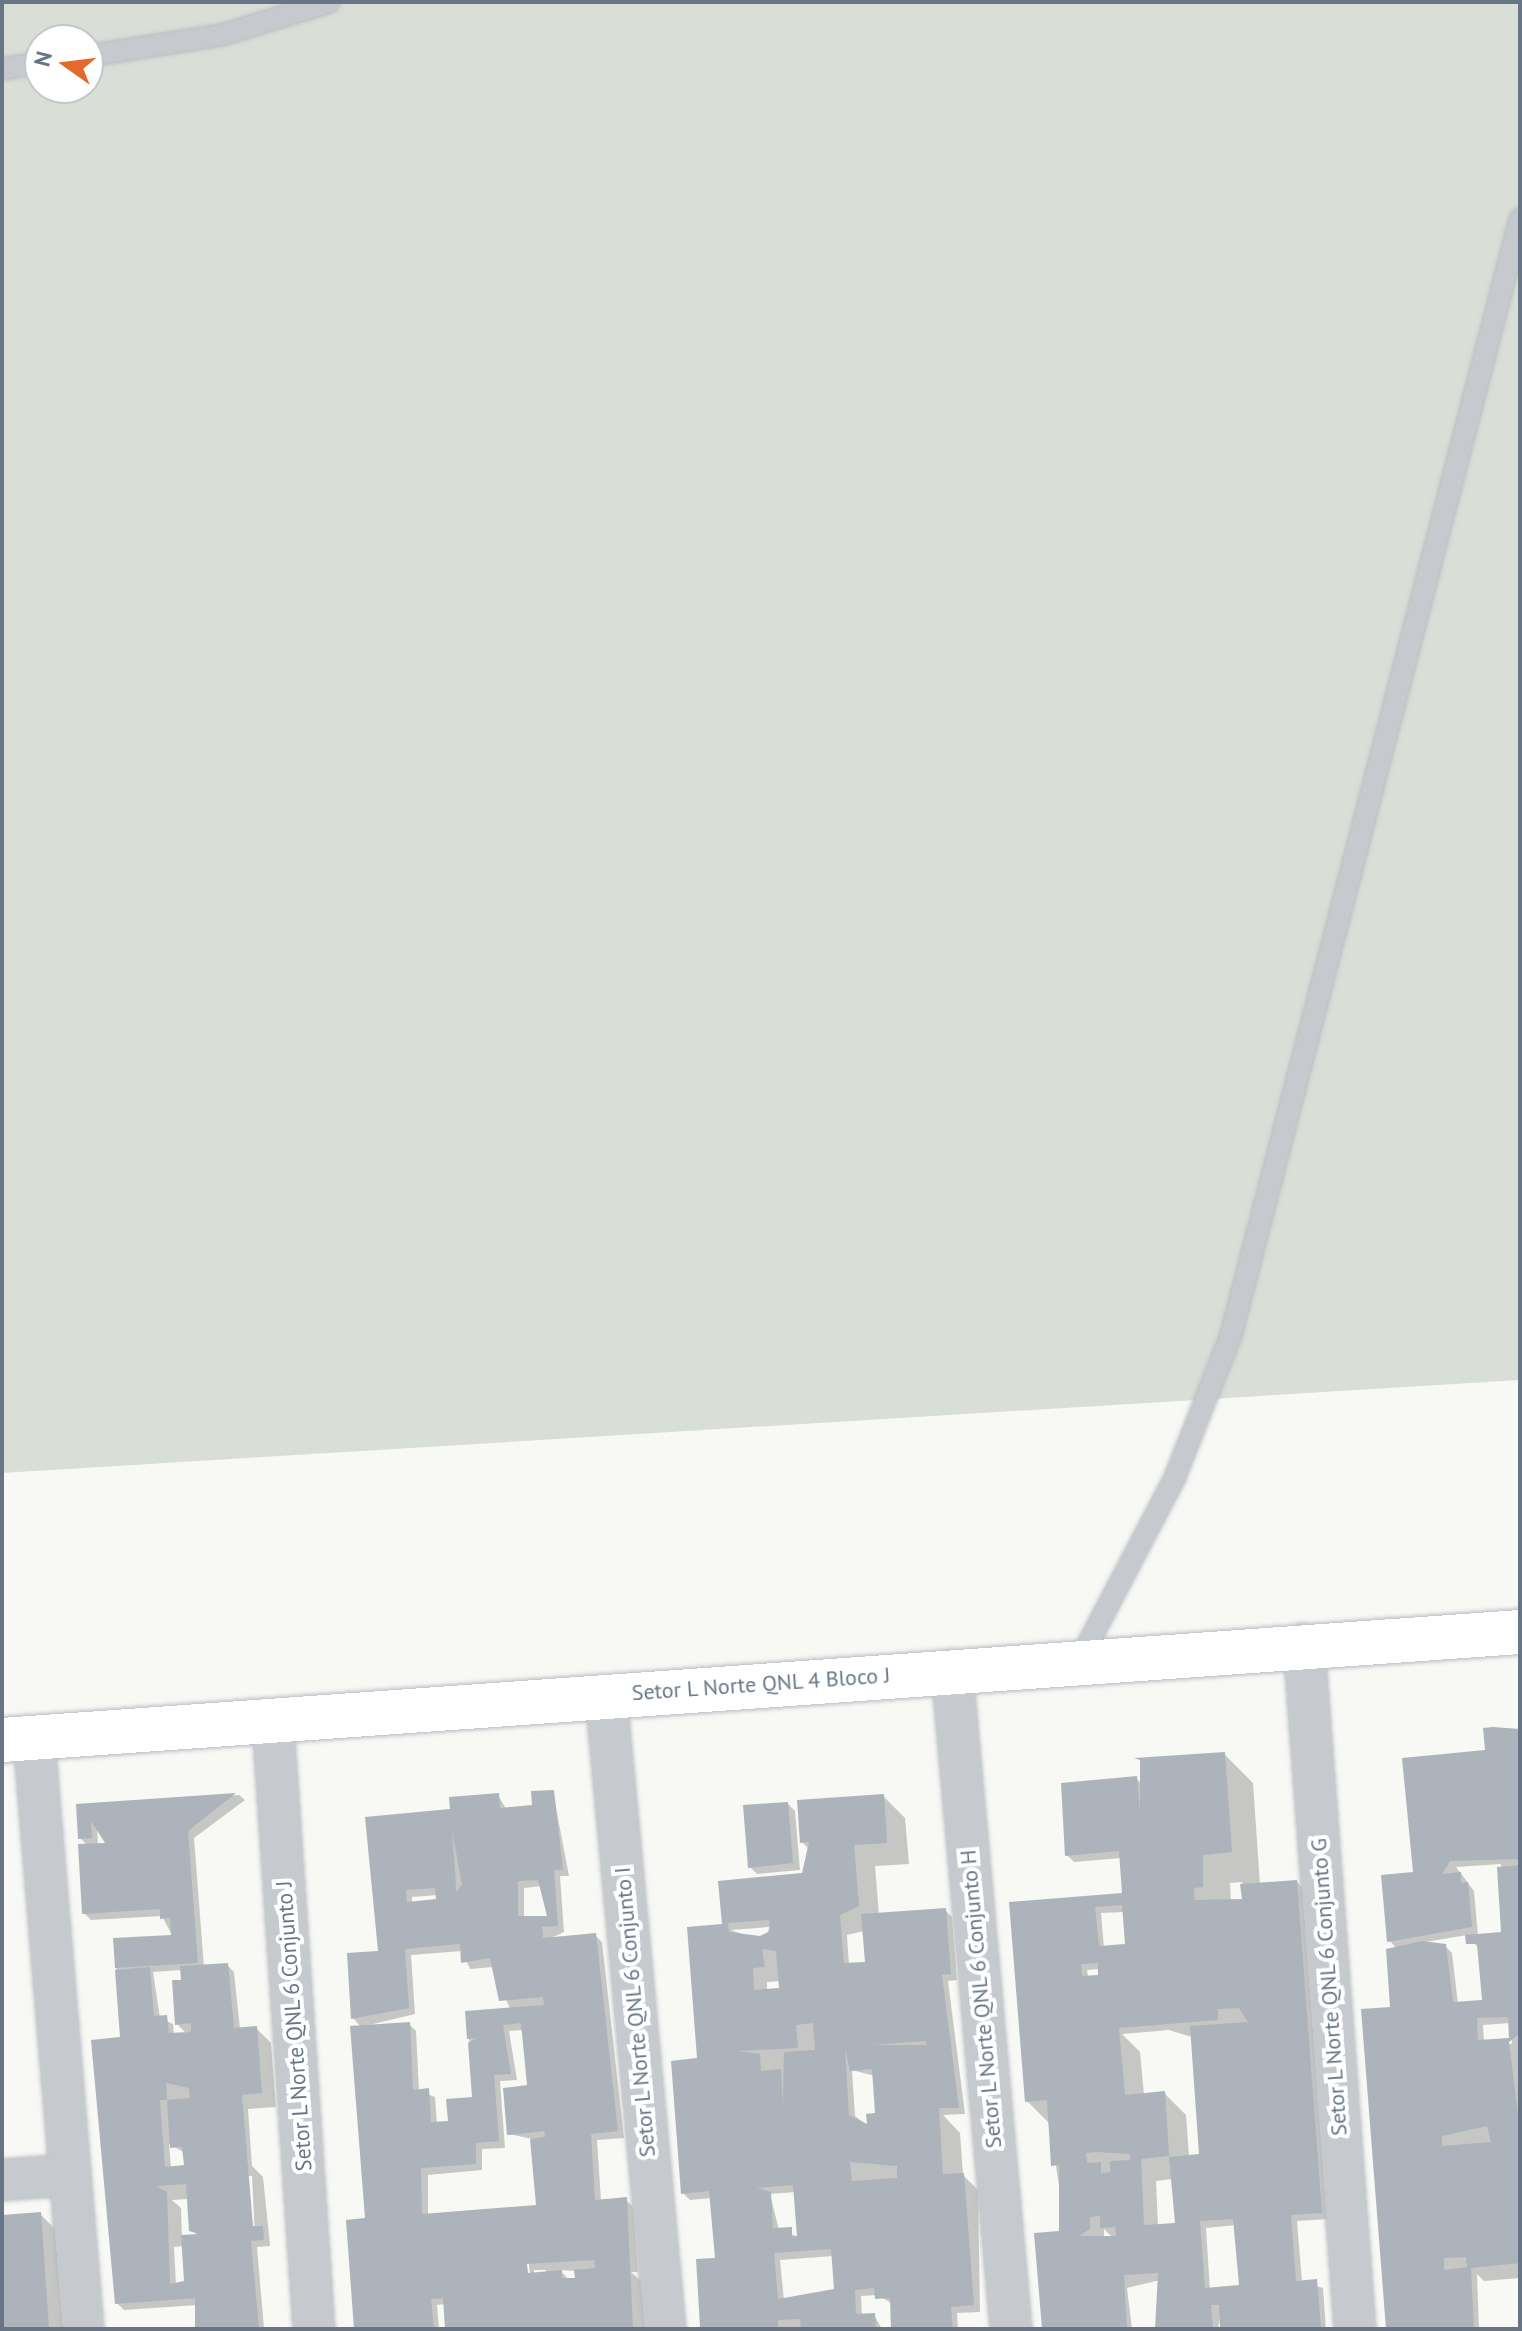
<!DOCTYPE html>
<html>
<head>
<meta charset="utf-8">
<style>
  body { margin:0 }
  #map { position:relative; width:1522px; height:2331px; overflow:hidden; background:#f8f8f5; font-family:"PT Sans",sans-serif }
  div>[style] { position:absolute }
  .green>* { inset:0; background:#d9dfd6 }
  .shadow>* { inset:0; background:#0003 }
  .building>* { inset:0; background:#acb3ba }
  .roads { filter:drop-shadow(0 0 2px #b8bcc2) drop-shadow(0 0 2px #b8bcc2) }
  .lane>* { height:20px; margin:-10px; padding:0 10px; transform-origin:10px; border-radius:10px; background:#c6c9cd }
  .street>* { height:40px; margin:-20px; padding:0 20px; transform-origin:20px; border-radius:20px; background:#c6c9cd }
  .secondary>* { height:44px; margin:-22px; padding:0 22px; transform-origin:22px; border-radius:22px; background:#fff }
  span { translate:-50% -50%; white-space:nowrap; text-align:center; line-height:1.15; -webkit-text-stroke:8px #fff; paint-order:stroke }
  .street-label { font-size:22px; color:#677586 }
  .frame { position:absolute; inset:0; border:4px solid #677586; pointer-events:none }
  .north { position:absolute; left:24px; top:24px; width:80px; height:80px; box-sizing:border-box; background:#fff; border:2px solid #c2c8cf; border-radius:50%; rotate:284deg; font-size:22px; font-weight:700; line-height:32px; text-align:center; color:#677586 }
  .north::after { content:''; display:block; margin:auto; width:28px; height:36px; background:#e36a2a; clip-path:polygon(50% 0,100% 100%,50% 72%,0 100%) }
</style>
</head>
<body>
<div id="map">
  <div class="green">
    <i style="clip-path:polygon(evenodd,2px 2px,1520px 2px,1520px 1380px,2px 1473px,2px 2px,40px 40px,88px 40px,88px 88px,40px 88px,40px 40px)"></i>
  </div>
  <div class="shadow">
    <i style="clip-path:polygon(evenodd,1520px 1729px,1520px 2278px,1484px 2281px,1477px 2274px,1479px 2329px,1388px 2329px,1398px 1950px,1389px 1940px,1415px 1874px,1487px 1752px,1520px 1729px,1501px 1864px,1503px 1934px,1478px 1936px,1474px 1891px,1456px 1867px,1501px 1864px,1520px 1729px,1467px 1935px,1480px 1950px,1484px 2002px,1458px 2004px,1452px 1953px,1445px 1946px,1402px 1946px,1467px 1935px,1520px 1729px,1510px 2023px,1512px 2044px,1484px 2042px,1483px 2025px,1510px 2023px)"></i>
    <i style="clip-path:polygon(evenodd,1224px 1754px,1253px 1783px,1260px 1885px,1297px 1882px,1304px 1889px,1324px 2094px,1317px 2095px,1328px 2219px,1297px 2221px,1302px 2282px,1323px 2288px,1326px 2329px,1222px 2329px,1221px 2311px,1218px 2329px,1159px 2329px,1160px 2280px,1127px 2288px,1132px 2329px,1044px 2329px,1067px 2236px,1049px 2123px,1027px 2101px,1011px 1904px,1125px 1895px,1121px 1858px,1074px 1862px,1067px 1855px,1136px 1778px,1144px 1786px,1224px 1754px,1242px 1882px,1244px 1901px,1231px 1902px,1230px 1883px,1242px 1882px,1224px 1754px,1124px 1912px,1127px 1946px,1104px 1948px,1101px 1913px,1124px 1912px,1224px 1754px,1100px 1969px,1100px 1977px,1088px 1977px,1087px 1970px,1100px 1969px,1224px 1754px,1169px 2030px,1192px 2037px,1201px 2156px,1189px 2157px,1186px 2115px,1164px 2093px,1144px 2095px,1140px 2052px,1122px 2034px,1169px 2030px,1224px 1754px,1173px 2179px,1178px 2224px,1158px 2226px,1156px 2181px,1173px 2179px,1224px 1754px,1236px 2225px,1241px 2287px,1210px 2290px,1206px 2228px,1236px 2225px,1224px 1754px,1104px 2229px,1113px 2238px,1104px 2238px,1104px 2229px)"></i>
    <i style="clip-path:polygon(evenodd,553px 1792px,569px 1876px,560px 1876px,564px 1932px,549px 1939px,595px 1935px,602px 1942px,624px 2138px,597px 2140px,601px 2201px,626px 2200px,633px 2207px,638px 2272px,631px 2272px,643px 2283px,646px 2329px,447px 2329px,445px 2304px,437px 2305px,439px 2329px,356px 2329px,369px 2220px,409px 2024px,416px 2031px,419px 2091px,435px 2097px,437px 2124px,450px 2123px,474px 2099px,469px 2038px,510px 2009px,493px 1967px,470px 1969px,462px 1951px,411px 1955px,415px 2014px,361px 2027px,353px 2018px,380px 1953px,367px 1819px,452px 1811px,498px 1795px,506px 1809px,534px 1807px,553px 1792px,542px 1886px,549px 1918px,524px 1918px,524px 1888px,542px 1886px,553px 1792px,438px 1895px,438px 1901px,412px 1903px,412px 1897px,438px 1895px,553px 1792px,523px 2030px,529px 2087px,509px 2134px,532px 2139px,538px 2207px,428px 2215px,428px 2175px,482px 2170px,482px 2149px,505px 2148px,500px 2081px,517px 2080px,509px 2031px,523px 2030px,553px 1792px,525px 2254px,528px 2254px,530px 2275px,526px 2275px,525px 2254px,553px 1792px,534px 2270px,546px 2270px,546px 2273px,534px 2274px,534px 2270px,553px 1792px,560px 2270px,576px 2271px,577px 2280px,569px 2280px,560px 2270px)"></i>
    <i style="clip-path:polygon(evenodd,239px 1795px,245px 1800px,194px 1838px,204px 1967px,227px 1965px,234px 1972px,240px 2029px,256px 2028px,271px 2043px,276px 2107px,248px 2109px,252px 2166px,263px 2177px,269px 2235px,270px 2246px,257px 2247px,264px 2329px,190px 2329px,200px 2327px,198px 2305px,124px 2310px,117px 2303px,93px 2041px,122px 2039px,116px 1967px,173px 1937px,162px 1916px,91px 1920px,84px 1913px,88px 1846px,80px 1838px,81px 1806px,239px 1795px,97px 1827px,109px 1844px,98px 1845px,97px 1827px,239px 1795px,182px 1970px,177px 2024px,187px 2034px,174px 2035px,173px 2024px,160px 2018px,153px 1972px,182px 1970px,239px 1795px,169px 2144px,185px 2153px,188px 2167px,171px 2168px,169px 2144px,239px 1795px,248px 2176px,252px 2176px,255px 2236px,251px 2236px,248px 2176px,239px 1795px,189px 2199px,196px 2235px,182px 2237px,181px 2208px,172px 2200px,189px 2199px,239px 1795px,184px 2246px,186px 2283px,176px 2285px,174px 2247px,184px 2246px)"></i>
    <i style="clip-path:polygon(evenodd,883px 1796px,905px 1818px,909px 1864px,875px 1866px,879px 1915px,945px 1910px,952px 1917px,957px 1980px,948px 1981px,965px 2114px,943px 2115px,960px 2133px,963px 2175px,978px 2190px,980px 2312px,957px 2313px,958px 2329px,894px 2329px,893px 2304px,877px 2295px,861px 2296px,862px 2316px,874px 2315px,882px 2329px,705px 2329px,717px 2260px,711px 2198px,690px 2200px,683px 2193px,724px 1923px,804px 1878px,812px 1852px,802px 1842px,883px 1796px,769px 1927px,766px 1943px,731px 1930px,769px 1927px,883px 1796px,864px 1931px,867px 1964px,849px 1965px,847px 1935px,864px 1931px,883px 1796px,781px 1981px,781px 1989px,767px 1990px,767px 1982px,781px 1981px,883px 1796px,852px 2070px,875px 2076px,878px 2115px,869px 2127px,855px 2116px,852px 2070px,883px 1796px,796px 2192px,799px 2237px,779px 2230px,770px 2194px,796px 2192px,883px 1796px,833px 2256px,836px 2291px,784px 2301px,780px 2260px,833px 2256px)"></i>
    <i style="clip-path:polygon(788px 1804px,795px 1811px,800px 1870px,757px 1874px,750px 1867px)"></i>
    <i style="clip-path:polygon(40px 2214px,62px 2236px,69px 2329px,2px 2329px,2px 2217px)"></i>
  </div>
  <div class="building">
    <i style="clip-path:polygon(1493px 1727px,1520px 1729px,1520px 1859px,1450px 1861px,1442px 1874px,1461px 1872px,1461px 1883px,1468px 1882px,1472px 1927px,1387px 1942px,1381px 1875px,1413px 1872px,1402px 1758px,1485px 1750px,1483px 1728px)"></i>
    <i style="clip-path:polygon(evenodd,1225px 1752px,1232px 1852px,1203px 1855px,1203px 1887px,1194px 1888px,1195px 1900px,1242px 1899px,1240px 1884px,1297px 1880px,1322px 2213px,1291px 2215px,1296px 2281px,1317px 2279px,1321px 2329px,1220px 2329px,1219px 2305px,1211px 2305px,1213px 2329px,1155px 2329px,1158px 2273px,1124px 2275px,1127px 2329px,1042px 2329px,1034px 2233px,1059px 2231px,1059px 2165px,1051px 2166px,1047px 2100px,1025px 2102px,1009px 1902px,1122px 1893px,1119px 1851px,1065px 1856px,1061px 1783px,1137px 1776px,1140px 1812px,1140px 1760px,1134px 1758px,1225px 1752px,1122px 1905px,1125px 1944px,1099px 1946px,1095px 1907px,1122px 1905px,1225px 1752px,1098px 1963px,1098px 1975px,1082px 1976px,1081px 1964px,1098px 1963px,1225px 1752px,1239px 2008px,1248px 2022px,1190px 2026px,1199px 2154px,1169px 2157px,1175px 2223px,1144px 2225px,1141px 2159px,1169px 2156px,1165px 2091px,1125px 2095px,1119px 2028px,1218px 2020px,1218px 2009px,1239px 2008px,1225px 1752px,1097px 2152px,1130px 2154px,1130px 2160px,1110px 2161px,1110px 2172px,1101px 2173px,1101px 2162px,1087px 2163px,1086px 2153px,1097px 2152px,1225px 1752px,1100px 2216px,1100px 2228px,1115px 2227px,1116px 2236px,1079px 2236px,1090px 2229px,1090px 2217px,1100px 2216px,1225px 1752px,1233px 2219px,1239px 2285px,1205px 2288px,1200px 2221px,1233px 2219px)"></i>
    <i style="clip-path:polygon(evenodd,554px 1790px,563px 1870px,554px 1870px,558px 1926px,542px 1927px,543px 1938px,596px 1933px,618px 2131px,591px 2134px,595px 2200px,627px 2197px,633px 2329px,445px 2329px,443px 2298px,431px 2299px,434px 2329px,354px 2329px,346px 2220px,365px 2218px,350px 2026px,410px 2022px,413px 2090px,429px 2088px,431px 2122px,448px 2121px,446px 2099px,472px 2097px,468px 2043px,477px 2038px,467px 2039px,465px 2011px,544px 2005px,543px 1997px,499px 2001px,490px 1958px,461px 1963px,460px 1944px,405px 1949px,409px 2008px,351px 2019px,347px 1953px,378px 1951px,365px 1817px,450px 1809px,449px 1797px,499px 1793px,500px 1808px,532px 1805px,531px 1791px,554px 1790px,452px 1830px,462px 1885px,456px 1892px,456px 1887px,452px 1830px,554px 1790px,538px 1880px,547px 1916px,518px 1916px,518px 1881px,538px 1880px,554px 1790px,435px 1888px,436px 1899px,407px 1902px,406px 1890px,435px 1888px,554px 1790px,521px 2023px,527px 2085px,503px 2088px,507px 2135px,544px 2131px,545px 2137px,530px 2139px,536px 2205px,422px 2214px,421px 2168px,476px 2164px,476px 2143px,499px 2141px,494px 2075px,511px 2074px,503px 2025px,521px 2023px,554px 1790px,594px 2260px,595px 2268px,574px 2270px,575px 2278px,562px 2278px,562px 2270px,528px 2273px,527px 2264px,594px 2260px)"></i>
    <i style="clip-path:polygon(236px 1793px,188px 1831px,198px 1963px,115px 1968px,113px 1938px,171px 1935px,170px 1918px,160px 1919px,160px 1909px,82px 1914px,78px 1844px,105px 1843px,91px 1821px,92px 1838px,78px 1839px,76px 1804px)"></i>
    <i style="clip-path:polygon(evenodd,884px 1794px,887px 1843px,854px 1845px,859px 1906px,840px 1915px,844px 1963px,865px 1962px,861px 1914px,946px 1908px,951px 1974px,942px 1975px,959px 2108px,939px 2108px,943px 2174px,964px 2173px,974px 2305px,951px 2307px,953px 2329px,891px 2329px,890px 2298px,875px 2299px,874px 2288px,855px 2290px,856px 2314px,875px 2313px,876px 2329px,801px 2329px,800px 2319px,778px 2320px,778px 2329px,700px 2327px,696px 2259px,715px 2258px,709px 2191px,681px 2194px,671px 2061px,697px 2058px,687px 1927px,722px 1924px,718px 1881px,802px 1873px,809px 1842px,800px 1843px,797px 1800px,884px 1794px,769px 1920px,770px 1931px,760px 1936px,729px 1932px,728px 1923px,769px 1920px,884px 1794px,762px 1949px,776px 1951px,779px 1988px,754px 1990px,753px 1968px,765px 1967px,762px 1949px,884px 1794px,813px 2023px,815px 2050px,784px 2052px,783px 2105px,781px 2069px,761px 2071px,760px 2054px,737px 2051px,798px 2048px,796px 2025px,813px 2023px,884px 1794px,926px 2041px,927px 2045px,872px 2045px,926px 2041px,884px 1794px,845px 2048px,850px 2071px,872px 2069px,875px 2113px,866px 2114px,867px 2124px,849px 2115px,845px 2048px,884px 1794px,850px 2162px,897px 2166px,897px 2178px,852px 2181px,850px 2162px,884px 1794px,793px 2185px,797px 2236px,792px 2237px,792px 2227px,773px 2228px,771px 2192px,757px 2188px,793px 2185px,884px 1794px,831px 2249px,834px 2289px,778px 2299px,774px 2253px,831px 2249px)"></i>
    <i style="clip-path:polygon(788px 1802px,793px 1863px,748px 1868px,743px 1805px)"></i>
    <i style="clip-path:polygon(evenodd,1520px 1865px,1520px 2033px,1509px 2042px,1520px 2131px,1520px 2263px,1471px 2268px,1474px 2329px,1386px 2329px,1361px 2009px,1390px 2007px,1386px 1949px,1422px 1941px,1446px 1944px,1453px 2002px,1482px 2000px,1477px 1944px,1466px 1944px,1465px 1935px,1501px 1932px,1497px 1867px,1520px 1865px,1508px 2017px,1509px 2038px,1478px 2040px,1477px 2018px,1508px 2017px,1520px 1865px,1487px 2126px,1491px 2142px,1442px 2146px,1442px 2136px,1487px 2126px,1520px 1865px,1466px 2257px,1467px 2267px,1444px 2270px,1444px 2258px,1466px 2257px)"></i>
    <i style="clip-path:polygon(evenodd,228px 1963px,234px 2028px,257px 2026px,262px 2093px,242px 2095px,253px 2226px,263px 2226px,264px 2240px,251px 2241px,259px 2329px,195px 2329px,195px 2298px,115px 2304px,91px 2040px,120px 2037px,115px 1970px,150px 1967px,154px 2016px,167px 2015px,169px 2033px,191px 2032px,191px 2023px,175px 2025px,172px 1980px,181px 1980px,180px 1966px,228px 1963px,166px 2083px,189px 2088px,190px 2098px,167px 2100px,170px 2148px,182px 2147px,184px 2165px,165px 2167px,160px 2100px,167px 2100px,166px 2083px,228px 1963px,186px 2184px,189px 2231px,199px 2234px,181px 2235px,184px 2281px,170px 2284px,167px 2192px,156px 2186px,186px 2184px)"></i>
    <i style="clip-path:polygon(41px 2212px,49px 2329px,2px 2329px,2px 2215px)"></i>
  </div>
  <div class="roads">
    <div class="lane">
      <i style="left:88px;top:56px;width:136px;rotate:-8.9deg"></i>
      <i style="left:222px;top:35px;width:112px;rotate:-17.1deg"></i>
      <i style="left:2px;top:69px;width:38px;rotate:-9deg"></i>
      <i style="left:1079px;top:1661px;width:208px;rotate:-62.4deg"></i>
      <i style="left:1175px;top:1477px;width:153px;rotate:-68.5deg"></i>
      <i style="left:1231px;top:1335px;width:1153px;rotate:-75.48deg"></i>
    </div>
    <div class="street">
      <i style="left:1304px;top:1644px;width:687px;rotate:85.74deg"></i>
      <i style="left:952px;top:1670px;width:662px;rotate:84.88deg"></i>
      <i style="left:606px;top:1695px;width:637px;rotate:84.68deg"></i>
      <i style="left:273px;top:1723px;width:607px;rotate:86.13deg"></i>
      <i style="left:34px;top:1739px;width:592px;rotate:85.25deg"></i>
      <i style="left:2px;top:2180px;width:68px;rotate:-4.2deg"></i>
    </div>
    <div class="secondary">
      <i style="left:2px;top:1740px;width:1522px;rotate:-4.07deg"></i>
    </div>
  </div>
  <div class="street-label">
    <span style="left:761px;top:1684px;rotate:-4deg">Setor L Norte QNL 4 Bloco J</span>
    <span style="left:1329px;top:1987px;rotate:-94deg">Setor L Norte QNL 6 Conjunto G</span>
    <span style="left:981px;top:1999px;rotate:-95deg">Setor L Norte QNL 6 Conjunto H</span>
    <span style="left:635px;top:2012px;rotate:-95deg">Setor L Norte QNL 6 Conjunto I</span>
    <span style="left:294px;top:2026px;rotate:-94deg">Setor L Norte QNL 6 Conjunto J</span>
  </div>
  <div class="frame"></div>
  <div class="north">N</div>
</div>
</body>
</html>
